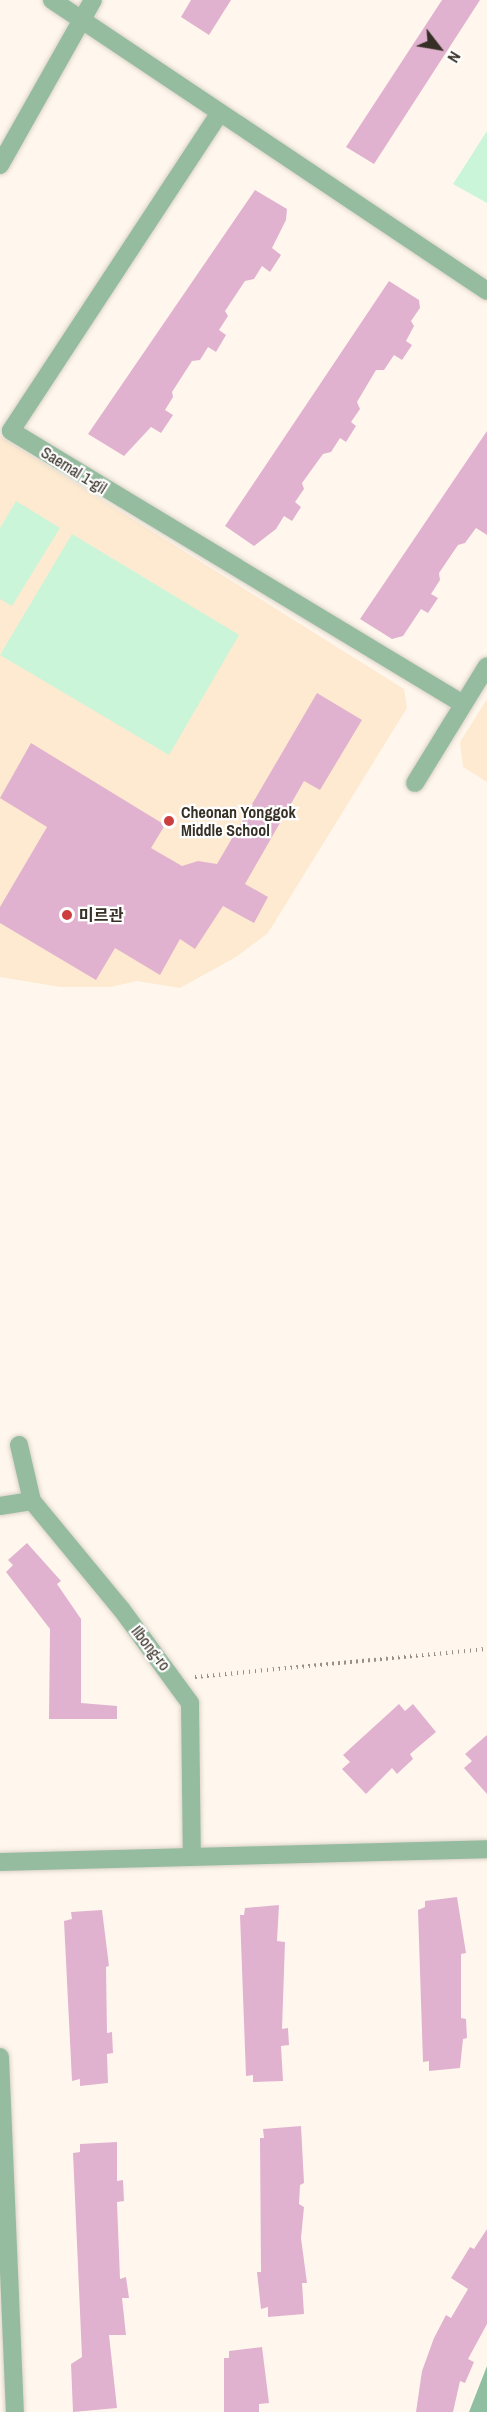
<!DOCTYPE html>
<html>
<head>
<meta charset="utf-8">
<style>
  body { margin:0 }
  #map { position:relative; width:487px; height:2412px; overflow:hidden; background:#fff7ed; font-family:"Archivo Narrow","Noto Sans KR",sans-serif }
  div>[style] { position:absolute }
  .built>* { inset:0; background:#fdead0 }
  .green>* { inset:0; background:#caf5d9 }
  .forest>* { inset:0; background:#8fbea0 }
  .building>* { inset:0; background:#e1b2cf }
  .path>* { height:4px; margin-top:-2px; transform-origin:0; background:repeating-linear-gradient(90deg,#999187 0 1.5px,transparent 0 6px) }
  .roads { filter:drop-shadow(0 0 2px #dbd3c9) drop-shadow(0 0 2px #dbd3c9) }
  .minor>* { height:18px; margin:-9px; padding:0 9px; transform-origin:9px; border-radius:9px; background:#96bca0 }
  .tertiary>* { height:18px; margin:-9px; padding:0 9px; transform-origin:9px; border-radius:9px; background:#96bca0 }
  .dots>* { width:16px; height:16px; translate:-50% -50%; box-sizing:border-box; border:3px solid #fff; border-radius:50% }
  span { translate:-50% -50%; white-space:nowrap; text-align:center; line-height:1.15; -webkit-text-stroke:4.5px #fff; paint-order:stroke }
  .street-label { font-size:16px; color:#362f25 }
  .poi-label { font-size:16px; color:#362f25; font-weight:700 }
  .left { translate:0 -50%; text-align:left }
  .north { position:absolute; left:409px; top:18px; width:60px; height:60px; -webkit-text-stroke:4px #fff; paint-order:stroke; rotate:121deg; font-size:16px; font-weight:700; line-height:24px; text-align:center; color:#362f25 }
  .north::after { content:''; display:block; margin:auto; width:21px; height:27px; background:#362f25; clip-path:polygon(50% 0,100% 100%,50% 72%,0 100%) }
</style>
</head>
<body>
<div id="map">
  <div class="built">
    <i style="clip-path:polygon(0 436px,404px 689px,407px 708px,268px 933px,236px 957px,180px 988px,137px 981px,110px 987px,60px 987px,0 977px)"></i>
    <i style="clip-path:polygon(487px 699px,487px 782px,463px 767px,460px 742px)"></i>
  </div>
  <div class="green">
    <i style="clip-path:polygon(487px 131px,487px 203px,453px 184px)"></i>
    <i style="clip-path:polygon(16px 501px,60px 528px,12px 606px,0 599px,0 528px)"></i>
    <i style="clip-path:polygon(72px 534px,239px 635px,169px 755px,0 655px)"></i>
  </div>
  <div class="forest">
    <i style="clip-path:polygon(487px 2366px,487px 2412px,469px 2412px)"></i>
  </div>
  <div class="building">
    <i style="clip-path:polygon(191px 0,231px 0,209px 35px,181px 17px)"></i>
    <i style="clip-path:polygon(442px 0,480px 0,374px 164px,346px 147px)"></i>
    <i style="clip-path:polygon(255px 190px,287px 209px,286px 220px,272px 248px,281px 255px,270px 272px,262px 266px,254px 279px,245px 281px,225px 311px,228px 316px,219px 330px,226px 335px,216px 352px,208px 347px,200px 360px,192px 361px,172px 392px,173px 397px,165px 410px,173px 415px,161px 433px,151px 427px,124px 456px,88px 434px)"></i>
    <i style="clip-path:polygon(389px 281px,419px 300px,420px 308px,411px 321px,414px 326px,406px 341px,412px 345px,402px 360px,394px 355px,384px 370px,376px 370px,357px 402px,360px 409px,351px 422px,356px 426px,346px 442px,340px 438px,331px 452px,323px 454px,302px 483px,304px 489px,295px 502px,301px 507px,292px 521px,284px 516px,276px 529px,254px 546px,225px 526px)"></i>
    <i style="clip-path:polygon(487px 431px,487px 535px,476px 528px,465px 543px,458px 545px,439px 573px,440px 580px,431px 594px,438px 598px,428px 613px,421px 609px,403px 636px,392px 639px,360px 619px)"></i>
    <i style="clip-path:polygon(317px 693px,362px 720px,320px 790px,304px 781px,245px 884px,268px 897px,254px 923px,223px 906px,195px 949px,180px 939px,160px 975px,115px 948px,96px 980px,0 923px,0 907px,47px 827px,0 798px,31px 743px,165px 825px,151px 848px,182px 866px,198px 861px,217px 864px)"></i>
    <i style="clip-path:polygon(27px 1543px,61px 1581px,57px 1584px,81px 1619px,81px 1703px,117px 1706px,117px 1719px,49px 1719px,50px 1629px,6px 1572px,13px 1565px,8px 1560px)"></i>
    <i style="clip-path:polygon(399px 1704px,405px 1711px,413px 1704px,436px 1732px,410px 1754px,413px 1759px,397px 1774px,392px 1768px,366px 1794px,342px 1769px,350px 1762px,343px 1755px)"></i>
    <i style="clip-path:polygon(487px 1735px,487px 1794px,464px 1768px,472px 1761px,465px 1754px)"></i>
    <i style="clip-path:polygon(457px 1897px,466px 1953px,461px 1954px,461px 2018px,466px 2019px,467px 2038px,463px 2039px,460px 2068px,429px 2071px,429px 2061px,423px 2062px,418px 1910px,425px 1907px,425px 1901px)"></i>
    <i style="clip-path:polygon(279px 1905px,277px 1941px,285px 1942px,282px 2029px,288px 2028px,289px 2045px,281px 2046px,283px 2081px,253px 2082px,253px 2075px,246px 2076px,240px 1915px,244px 1915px,245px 1908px)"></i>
    <i style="clip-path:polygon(102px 1910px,109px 1966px,106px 1967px,107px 2033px,112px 2032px,113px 2053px,107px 2054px,108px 2083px,80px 2086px,80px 2079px,72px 2081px,64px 1921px,72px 1919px,71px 1912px)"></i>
    <i style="clip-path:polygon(301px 2126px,304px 2183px,300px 2185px,299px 2204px,304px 2207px,301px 2238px,307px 2283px,302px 2283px,304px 2314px,268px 2317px,268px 2307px,261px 2309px,257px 2272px,261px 2272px,260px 2138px,264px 2138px,263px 2129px)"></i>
    <i style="clip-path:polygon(117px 2142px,117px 2181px,123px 2180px,124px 2201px,117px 2202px,120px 2279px,126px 2277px,129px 2298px,122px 2298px,126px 2335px,109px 2335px,117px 2408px,73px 2412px,71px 2364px,82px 2357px,73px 2153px,80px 2152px,80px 2144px)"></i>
    <i style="clip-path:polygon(487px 2229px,487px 2324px,468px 2359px,474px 2362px,465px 2383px,460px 2381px,453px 2412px,416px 2412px,422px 2371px,434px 2338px,446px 2315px,451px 2318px,468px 2289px,451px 2278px,470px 2247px,474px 2249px)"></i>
    <i style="clip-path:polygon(262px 2347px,269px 2403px,259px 2404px,259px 2412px,224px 2412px,224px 2358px,229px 2358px,229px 2351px)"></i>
  </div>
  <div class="path">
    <i style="left:195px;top:1677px;width:293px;rotate:-5.5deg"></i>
  </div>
  <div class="roads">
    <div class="minor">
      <i style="left:52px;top:0;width:523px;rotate:33.78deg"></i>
      <i style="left:219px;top:114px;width:379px;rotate:123.3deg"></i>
      <i style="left:11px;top:431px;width:528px;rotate:31.13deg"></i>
      <i style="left:19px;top:1445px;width:57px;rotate:76.9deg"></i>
      <i style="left:32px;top:1501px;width:141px;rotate:50.5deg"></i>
      <i style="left:122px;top:1610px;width:115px;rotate:53.8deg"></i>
      <i style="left:190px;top:1703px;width:153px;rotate:89.3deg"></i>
      <i style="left:0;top:1506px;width:32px;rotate:-9deg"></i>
      <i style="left:0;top:2057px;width:355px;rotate:87.6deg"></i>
    </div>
    <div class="tertiary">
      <i style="left:0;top:165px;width:189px;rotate:-60.6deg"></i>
      <i style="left:415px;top:783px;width:137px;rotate:-58.4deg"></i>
      <i style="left:0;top:1862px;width:487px;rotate:-1.5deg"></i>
    </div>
  </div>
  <div class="dots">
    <i style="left:169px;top:821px;background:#cd3e3e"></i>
    <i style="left:67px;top:915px;background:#cd3e3e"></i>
  </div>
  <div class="street-label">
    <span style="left:74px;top:470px;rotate:32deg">Saemal 1-gil</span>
    <span style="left:151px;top:1648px;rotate:52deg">Ilbong-ro</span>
  </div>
  <div class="poi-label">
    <span class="left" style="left:181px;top:821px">Cheonan Yonggok<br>Middle School</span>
    <span class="left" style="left:79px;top:915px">미르관</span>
  </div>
  <div class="north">N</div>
</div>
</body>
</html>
